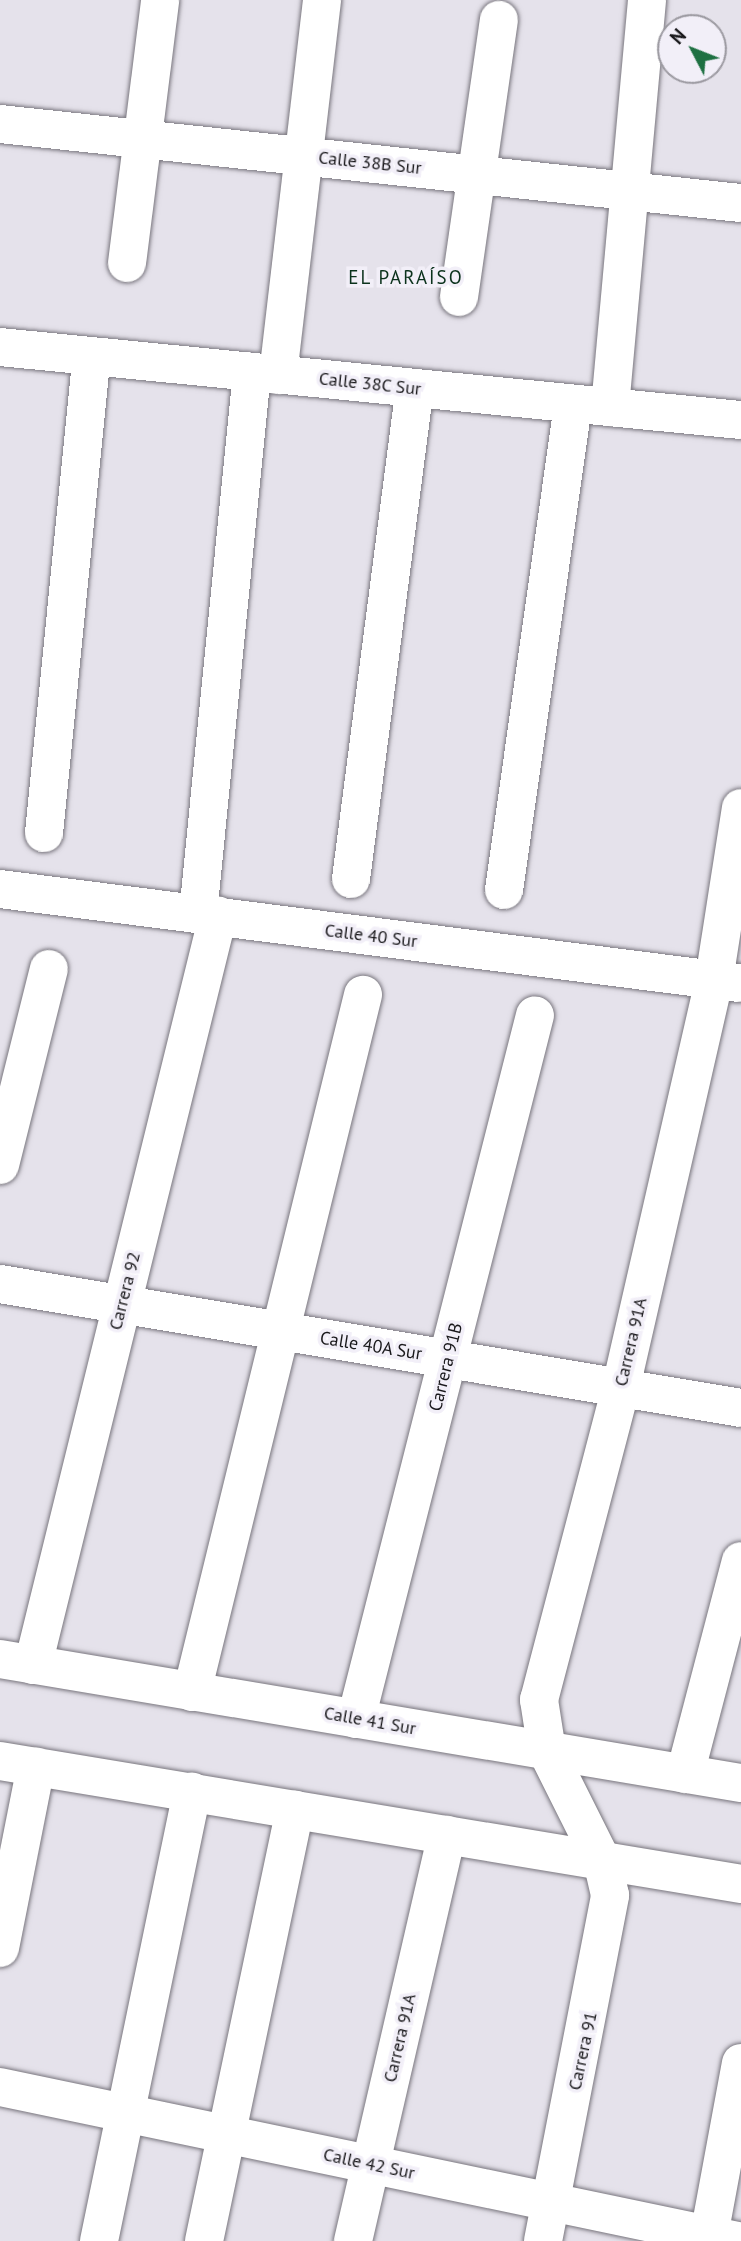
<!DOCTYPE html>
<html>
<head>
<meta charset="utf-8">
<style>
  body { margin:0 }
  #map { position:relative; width:741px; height:2241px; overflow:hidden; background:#e5e2eb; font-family:"PT Sans",sans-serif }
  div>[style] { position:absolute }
  .roads { filter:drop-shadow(0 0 2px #79767e) drop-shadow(0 0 2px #79767e) }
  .street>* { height:38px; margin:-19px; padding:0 19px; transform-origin:19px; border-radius:19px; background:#fff }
  .secondary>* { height:38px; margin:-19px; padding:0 19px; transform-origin:19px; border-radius:19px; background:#fff }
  span { translate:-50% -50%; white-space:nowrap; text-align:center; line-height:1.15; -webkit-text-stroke:7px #f2eff8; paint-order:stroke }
  .street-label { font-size:18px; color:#19181b }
  .neighbourhood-label { font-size:19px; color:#0b321c; letter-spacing:2px }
  .north { position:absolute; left:657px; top:14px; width:70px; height:70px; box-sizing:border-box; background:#f2eff8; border:2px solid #9b99a0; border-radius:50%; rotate:312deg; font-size:19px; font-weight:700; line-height:28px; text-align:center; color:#19181b }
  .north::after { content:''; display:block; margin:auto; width:24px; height:32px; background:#1e7042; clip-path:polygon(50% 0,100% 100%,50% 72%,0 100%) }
</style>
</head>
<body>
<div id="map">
  <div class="roads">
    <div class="street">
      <i style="left:0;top:124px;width:745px;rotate:6.09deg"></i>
      <i style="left:127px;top:263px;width:265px;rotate:-82.8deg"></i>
      <i style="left:459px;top:297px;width:280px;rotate:-81.8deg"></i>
      <i style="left:278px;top:375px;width:378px;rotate:-83.3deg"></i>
      <i style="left:610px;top:407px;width:409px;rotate:-84.8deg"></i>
      <i style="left:44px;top:833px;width:479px;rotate:-84.3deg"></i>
      <i style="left:351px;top:879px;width:495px;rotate:-82.6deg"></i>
      <i style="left:504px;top:890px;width:491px;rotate:-81.9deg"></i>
      <i style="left:198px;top:914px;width:545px;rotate:-84.31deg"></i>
      <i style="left:0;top:1165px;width:202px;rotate:-76deg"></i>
      <i style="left:0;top:1284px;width:751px;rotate:9.5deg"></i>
      <i style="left:33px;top:1665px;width:772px;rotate:-76.13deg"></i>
      <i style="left:192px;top:1692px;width:718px;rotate:-76.22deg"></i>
      <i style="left:356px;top:1719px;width:726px;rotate:-75.73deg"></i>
      <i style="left:685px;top:1774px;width:220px;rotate:-75.3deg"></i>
      <i style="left:0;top:1948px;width:185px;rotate:-78.8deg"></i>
      <i style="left:0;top:2087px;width:754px;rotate:11.79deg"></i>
      <i style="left:99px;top:2241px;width:459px;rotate:-78.3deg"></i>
      <i style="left:204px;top:2241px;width:441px;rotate:-78.1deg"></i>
      <i style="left:353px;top:2241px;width:417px;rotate:-77deg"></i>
      <i style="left:708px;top:2241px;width:181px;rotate:-79.5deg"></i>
    </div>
    <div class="secondary">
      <i style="left:0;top:347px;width:745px;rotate:5.63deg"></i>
      <i style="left:0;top:889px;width:745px;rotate:7.25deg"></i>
      <i style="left:0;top:1659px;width:751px;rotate:9.5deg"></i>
      <i style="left:0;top:1761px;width:751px;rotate:9.42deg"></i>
      <i style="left:543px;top:2241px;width:352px;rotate:-79deg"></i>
      <i style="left:610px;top:1895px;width:35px;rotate:-103deg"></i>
      <i style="left:602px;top:1861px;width:123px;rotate:-116.6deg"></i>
      <i style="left:547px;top:1751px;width:52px;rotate:-98.9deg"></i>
      <i style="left:539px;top:1700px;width:324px;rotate:-75.3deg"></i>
      <i style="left:621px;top:1387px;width:417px;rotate:-77.1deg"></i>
      <i style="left:714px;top:980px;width:174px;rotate:-81.1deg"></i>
    </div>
  </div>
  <div class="street-label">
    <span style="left:370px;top:163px;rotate:6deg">Calle 38B Sur</span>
    <span style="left:370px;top:384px;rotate:6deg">Calle 38C Sur</span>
    <span style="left:371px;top:936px;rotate:7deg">Calle 40 Sur</span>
    <span style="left:125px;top:1291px;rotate:-76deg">Carrera 92</span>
    <span style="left:631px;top:1342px;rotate:-77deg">Carrera 91A</span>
    <span style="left:371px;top:1346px;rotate:9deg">Calle 40A Sur</span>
    <span style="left:446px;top:1367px;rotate:-76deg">Carrera 91B</span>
    <span style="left:370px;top:1721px;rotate:10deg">Calle 41 Sur</span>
    <span style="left:400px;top:2038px;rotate:-77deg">Carrera 91A</span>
    <span style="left:583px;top:2051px;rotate:-78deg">Carrera 91</span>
    <span style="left:369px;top:2164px;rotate:12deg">Calle 42 Sur</span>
  </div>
  <div class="neighbourhood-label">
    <span style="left:406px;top:278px">EL PARAÍSO</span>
  </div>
  <div class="north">N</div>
</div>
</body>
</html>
